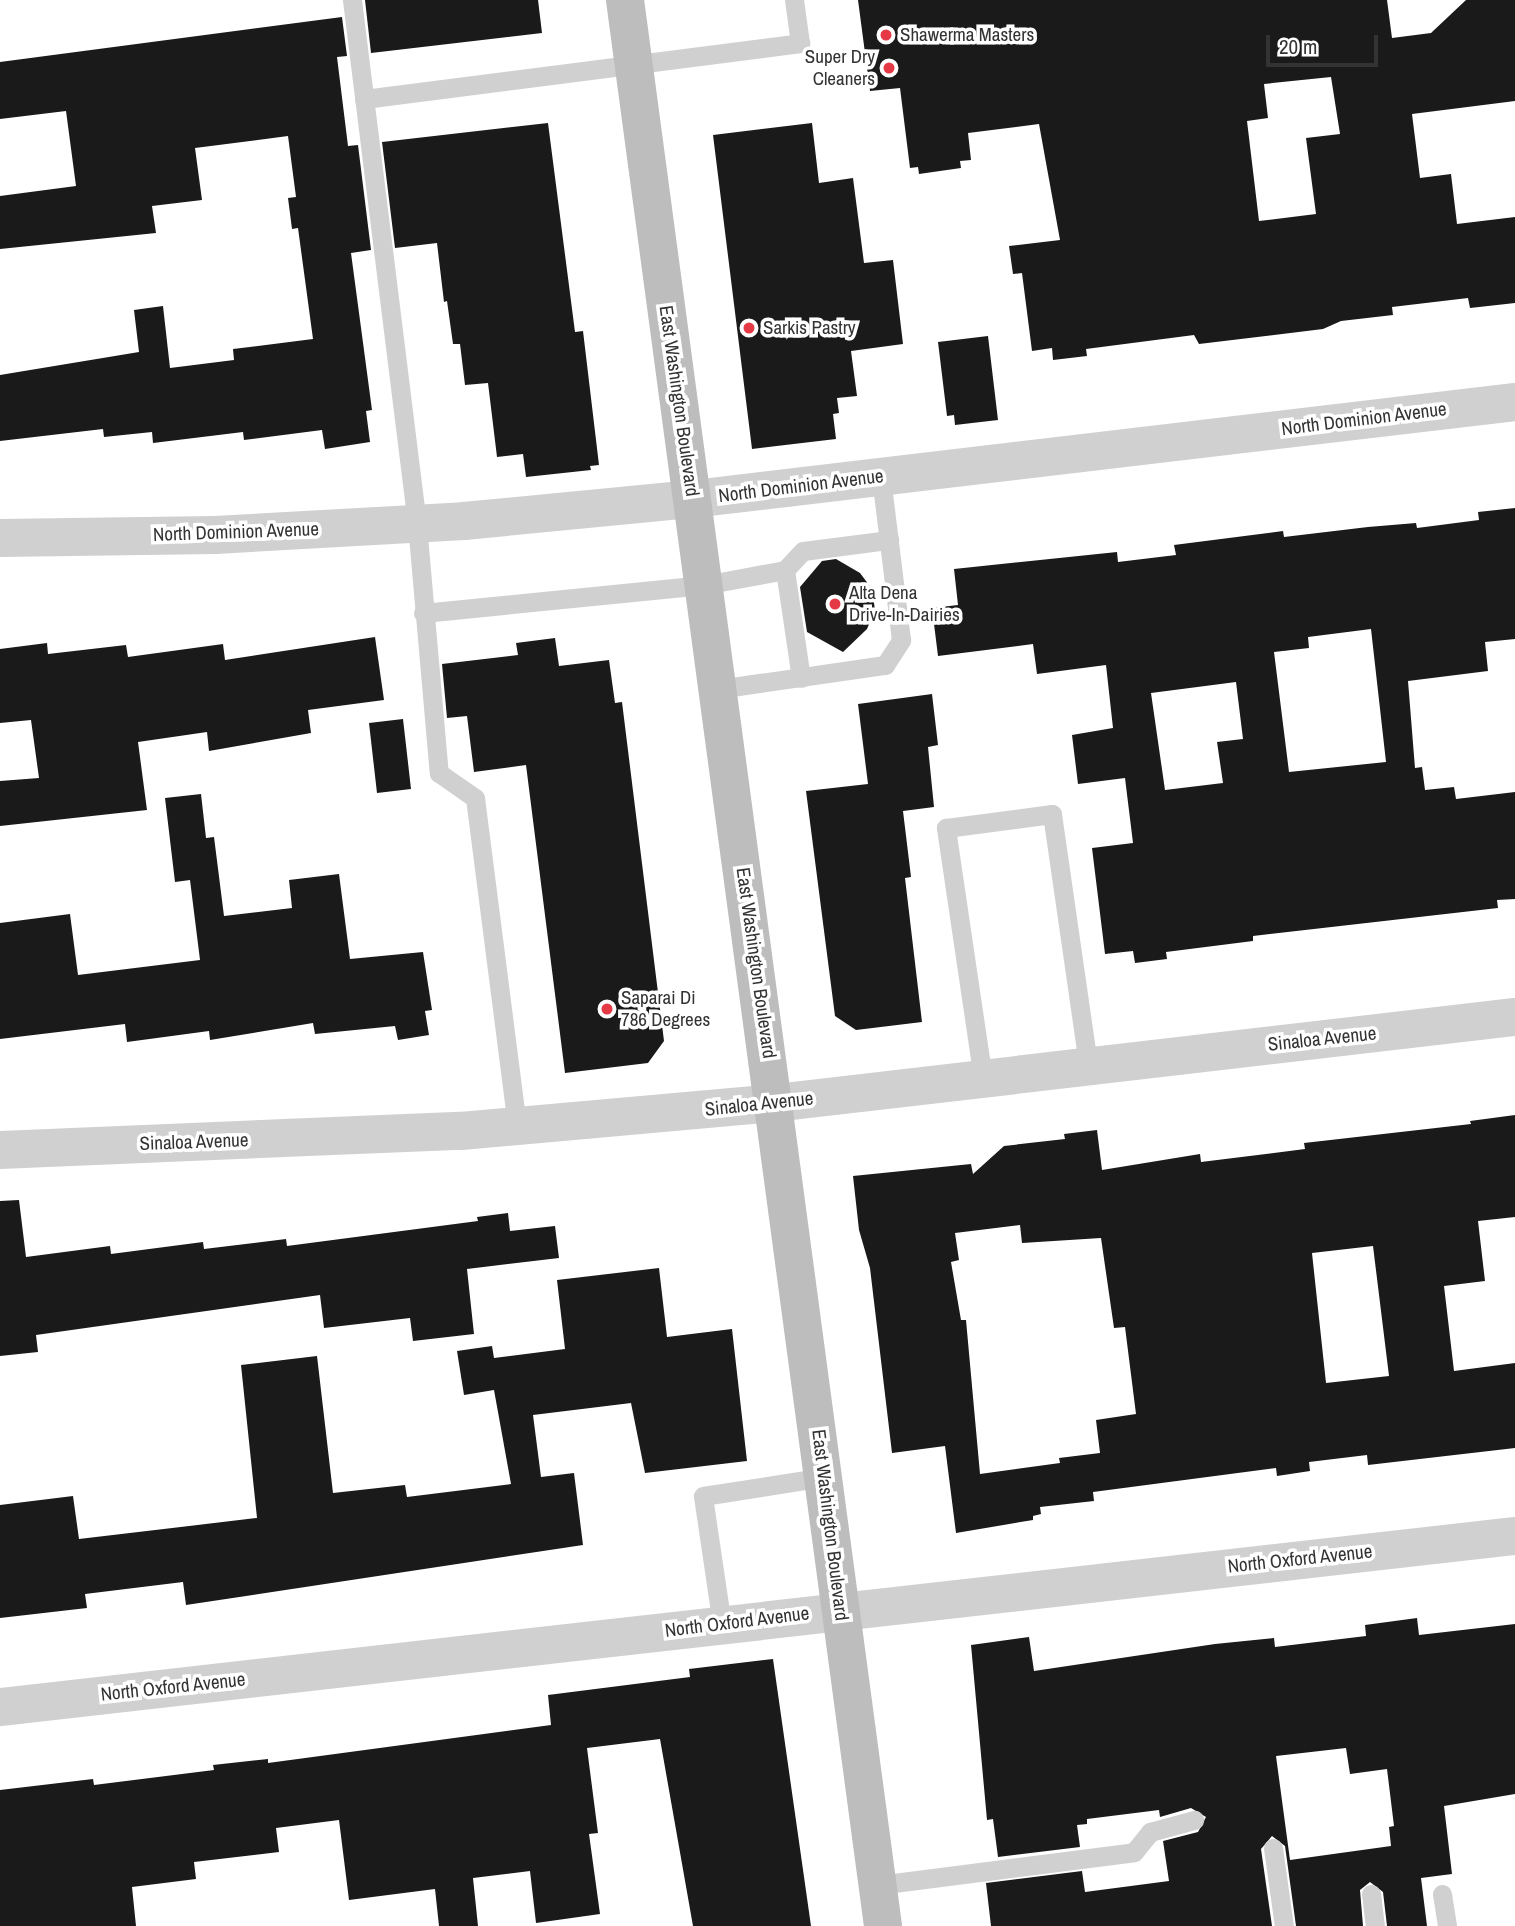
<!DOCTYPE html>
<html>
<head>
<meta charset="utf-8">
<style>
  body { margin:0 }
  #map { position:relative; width:1515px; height:1926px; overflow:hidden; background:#fff; font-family:"Archivo Narrow",sans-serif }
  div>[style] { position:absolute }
  .building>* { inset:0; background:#1a1a1a }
  .service>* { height:19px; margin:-9.5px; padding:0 9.5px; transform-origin:9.5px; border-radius:9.5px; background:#d0d0d0 }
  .minor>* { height:38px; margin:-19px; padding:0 19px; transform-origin:19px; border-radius:19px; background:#d0d0d0 }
  .secondary>* { height:38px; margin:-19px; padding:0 19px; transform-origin:19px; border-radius:19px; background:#bdbdbd }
  .dots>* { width:19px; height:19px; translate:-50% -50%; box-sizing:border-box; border:4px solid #fff; border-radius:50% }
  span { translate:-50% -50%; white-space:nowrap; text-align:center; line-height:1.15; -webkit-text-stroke:7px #fff; paint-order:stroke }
  .poi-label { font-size:19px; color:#333 }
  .left { translate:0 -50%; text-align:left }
  .right { translate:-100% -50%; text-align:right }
  .street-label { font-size:19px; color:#333 }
  .scale { position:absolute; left:1266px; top:35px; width:112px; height:32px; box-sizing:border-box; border:4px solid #333; border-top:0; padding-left:9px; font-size:21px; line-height:24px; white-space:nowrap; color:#333; -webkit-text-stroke:5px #fff; paint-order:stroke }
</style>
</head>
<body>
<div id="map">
  <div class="building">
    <i style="clip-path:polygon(365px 0,538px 0,542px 33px,371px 53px)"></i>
    <i style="clip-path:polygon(evenodd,858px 0,1387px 0,1392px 38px,1431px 33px,1466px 0,1515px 0,1515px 101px,1412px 114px,1420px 178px,1451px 174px,1457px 224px,1515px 217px,1515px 303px,1470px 308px,1468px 298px,1392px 307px,1393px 315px,1341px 321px,1323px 329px,1199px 344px,1194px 335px,1086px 349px,1087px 356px,1053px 360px,1052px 348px,1032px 351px,1022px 273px,1013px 274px,1009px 246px,1060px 240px,1039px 124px,968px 133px,971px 160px,960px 161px,961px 168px,919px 174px,918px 167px,910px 168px,900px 88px,870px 91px,858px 0,1331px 77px,1340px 134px,1306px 138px,1316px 214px,1259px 221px,1247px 121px,1268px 118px,1264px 84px,1331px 77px)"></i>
    <i style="clip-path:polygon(342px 17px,347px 56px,337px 57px,348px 146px,358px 145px,371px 250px,351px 253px,372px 410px,366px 411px,370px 442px,325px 449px,322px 430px,244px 440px,243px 432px,153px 443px,152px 432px,104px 437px,103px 429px,0 441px,0 375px,139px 352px,134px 310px,163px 306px,170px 368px,234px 360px,233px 349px,313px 339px,298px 228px,292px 229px,288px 198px,296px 197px,288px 136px,195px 148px,202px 200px,152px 206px,156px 233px,0 249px,0 196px,76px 186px,66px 111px,0 119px,0 62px)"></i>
    <i style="clip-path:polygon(548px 123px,575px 332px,583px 331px,599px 465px,590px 466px,591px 470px,526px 477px,523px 454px,497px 457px,488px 383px,465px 385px,460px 344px,453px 344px,447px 301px,444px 302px,437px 243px,395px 248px,382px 142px)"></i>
    <i style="clip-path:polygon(812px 123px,819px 183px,853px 178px,864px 263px,893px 260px,903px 344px,851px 351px,857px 396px,837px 398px,839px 413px,833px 414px,836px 439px,752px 449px,713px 135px)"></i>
    <i style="clip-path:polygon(988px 336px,998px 420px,955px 425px,954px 415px,947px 416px,938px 342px)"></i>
    <i style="clip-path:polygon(evenodd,1515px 508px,1515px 639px,1485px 642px,1488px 671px,1408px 681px,1415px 768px,1422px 767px,1425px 790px,1454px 787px,1456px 799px,1515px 792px,1515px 899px,1497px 900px,1498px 908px,1253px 936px,1253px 941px,1166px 952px,1167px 959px,1135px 963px,1133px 951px,1105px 954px,1092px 848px,1133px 843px,1125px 778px,1078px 784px,1072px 735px,1113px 728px,1106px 665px,1037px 674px,1033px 644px,938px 656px,932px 608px,958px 605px,954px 569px,1117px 552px,1118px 562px,1176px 555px,1174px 545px,1283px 531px,1284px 537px,1368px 527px,1416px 523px,1417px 528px,1479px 520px,1478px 512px,1515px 508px,1371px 629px,1386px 762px,1289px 772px,1274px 652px,1309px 648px,1308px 637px,1371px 629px,1515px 508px,1236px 682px,1243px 739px,1217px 742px,1223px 783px,1165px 790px,1151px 693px,1236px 682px)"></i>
    <i style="clip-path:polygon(836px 559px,860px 573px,872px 589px,875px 610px,867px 629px,843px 652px,807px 632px,800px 587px,822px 561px)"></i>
    <i style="clip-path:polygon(375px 637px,384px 700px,308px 710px,311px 733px,209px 751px,207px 732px,138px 742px,147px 810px,0 826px,0 781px,39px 778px,31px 720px,0 723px,0 649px,47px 643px,48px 654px,126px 645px,128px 657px,223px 644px,225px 660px)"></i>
    <i style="clip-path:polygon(555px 638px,559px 666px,609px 660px,615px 703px,622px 702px,664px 1041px,648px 1063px,565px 1073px,526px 765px,474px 772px,467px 716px,447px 718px,442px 664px,518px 655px,516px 643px)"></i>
    <i style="clip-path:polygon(932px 694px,938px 745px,928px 747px,934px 807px,903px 811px,911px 877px,905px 878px,922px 1022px,856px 1030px,835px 1016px,806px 791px,868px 784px,858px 704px)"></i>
    <i style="clip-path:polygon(403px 719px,411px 789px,377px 793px,369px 723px)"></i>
    <i style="clip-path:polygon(201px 794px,206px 838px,214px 837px,224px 916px,292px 908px,289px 880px,339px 874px,350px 959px,423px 952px,432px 1010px,425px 1011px,429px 1035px,398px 1040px,395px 1026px,315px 1034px,313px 1023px,210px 1040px,209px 1031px,127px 1042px,125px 1024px,0 1039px,0 923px,70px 914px,78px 975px,200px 960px,190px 880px,175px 882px,165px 798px)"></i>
    <i style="clip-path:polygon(evenodd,1515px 1115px,1515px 1217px,1478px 1221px,1485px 1281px,1444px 1286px,1454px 1371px,1515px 1363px,1515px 1448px,1368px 1465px,1367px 1455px,1309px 1462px,1310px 1471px,1277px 1476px,1276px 1468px,1093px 1492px,1094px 1501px,1040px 1507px,1041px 1514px,1033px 1516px,1033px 1520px,956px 1533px,945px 1446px,892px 1453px,870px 1268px,859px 1230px,853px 1176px,971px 1164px,973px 1174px,1004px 1146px,1065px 1139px,1064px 1134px,1097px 1130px,1102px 1170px,1200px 1154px,1201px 1162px,1305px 1149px,1304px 1143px,1471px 1124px,1470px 1121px,1515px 1115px,1020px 1225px,1022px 1243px,1101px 1238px,1114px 1328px,1125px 1327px,1136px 1414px,1096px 1420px,1100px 1453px,1059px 1458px,1060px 1463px,980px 1474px,966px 1320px,961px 1320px,951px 1262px,959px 1260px,955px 1233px,1020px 1225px,1515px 1115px,1373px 1246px,1389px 1376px,1326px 1383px,1312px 1253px,1373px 1246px)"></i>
    <i style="clip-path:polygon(19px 1200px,26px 1257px,110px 1246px,111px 1254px,203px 1242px,204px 1249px,286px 1239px,287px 1246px,478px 1221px,477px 1217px,508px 1213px,510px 1231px,555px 1226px,559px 1258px,467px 1269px,474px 1334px,413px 1341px,410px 1318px,324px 1328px,320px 1295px,36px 1335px,38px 1352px,0 1356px,0 1201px)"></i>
    <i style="clip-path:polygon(659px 1268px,667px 1337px,732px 1329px,747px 1461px,645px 1473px,631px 1403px,533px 1415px,541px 1477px,574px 1473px,583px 1545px,186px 1605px,183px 1582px,85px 1594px,87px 1608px,0 1618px,0 1505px,73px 1496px,79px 1539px,257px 1518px,241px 1365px,317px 1356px,333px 1493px,405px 1485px,407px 1497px,511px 1484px,494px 1390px,464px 1395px,457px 1351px,492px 1346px,494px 1358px,565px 1349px,557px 1280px)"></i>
    <i style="clip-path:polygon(evenodd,1417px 1618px,1419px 1635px,1515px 1624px,1515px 1794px,1444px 1806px,1452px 1874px,1421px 1878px,1427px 1926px,1387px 1926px,1383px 1892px,1370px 1882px,1360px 1890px,1363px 1926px,1296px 1926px,1285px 1846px,1272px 1836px,1261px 1849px,1272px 1926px,991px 1926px,986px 1883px,1082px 1871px,1085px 1892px,1169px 1881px,1163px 1841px,1198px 1832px,1206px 1817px,1191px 1808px,1160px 1817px,1159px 1810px,1087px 1819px,1087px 1824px,1077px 1825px,1080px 1847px,998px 1857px,993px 1819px,987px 1820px,971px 1645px,1029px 1637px,1034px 1671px,1215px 1644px,1274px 1638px,1275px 1647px,1366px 1636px,1365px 1625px,1417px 1618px,1346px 1748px,1350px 1774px,1387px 1769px,1394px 1826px,1389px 1827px,1391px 1846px,1290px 1860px,1276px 1756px,1346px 1748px)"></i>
    <i style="clip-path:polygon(773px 1659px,811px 1926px,693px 1926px,660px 1739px,587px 1748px,598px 1833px,589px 1834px,600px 1914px,536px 1923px,530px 1871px,473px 1878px,478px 1926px,439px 1926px,435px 1889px,349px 1900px,339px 1820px,276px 1828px,279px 1852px,194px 1862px,196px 1879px,132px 1887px,136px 1926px,0 1926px,0 1790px,93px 1779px,94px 1785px,214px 1770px,213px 1765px,268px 1759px,268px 1763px,551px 1725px,548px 1695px,690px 1677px,689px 1669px)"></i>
  </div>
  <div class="service">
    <i style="left:352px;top:0;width:528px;rotate:82.93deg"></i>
    <i style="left:417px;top:524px;width:250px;rotate:85deg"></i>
    <i style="left:439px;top:773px;width:44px;rotate:34.8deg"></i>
    <i style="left:475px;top:798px;width:330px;rotate:82.7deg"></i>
    <i style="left:364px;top:99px;width:440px;rotate:-7.3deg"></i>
    <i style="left:800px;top:43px;width:43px;rotate:-97.9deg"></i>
    <i style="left:785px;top:570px;width:109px;rotate:81.6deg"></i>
    <i style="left:423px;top:613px;width:282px;rotate:-5.7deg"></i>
    <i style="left:704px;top:585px;width:82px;rotate:-10.5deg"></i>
    <i style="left:785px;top:570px;width:26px;rotate:-47deg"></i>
    <i style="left:803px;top:551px;width:87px;rotate:-7.3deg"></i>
    <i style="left:718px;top:689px;width:169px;rotate:-8.2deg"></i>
    <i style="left:885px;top:665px;width:30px;rotate:-57deg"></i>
    <i style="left:901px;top:640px;width:165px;rotate:-97deg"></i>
    <i style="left:983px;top:1079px;width:254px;rotate:-98.4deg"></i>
    <i style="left:946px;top:828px;width:107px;rotate:-7.5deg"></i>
    <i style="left:1052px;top:814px;width:254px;rotate:81.8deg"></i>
    <i style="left:722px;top:1625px;width:130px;rotate:-98.4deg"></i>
    <i style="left:703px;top:1496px;width:122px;rotate:-8.9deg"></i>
    <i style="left:1273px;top:1848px;width:79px;rotate:82deg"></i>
    <i style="left:878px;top:1885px;width:258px;rotate:-7.3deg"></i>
    <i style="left:1134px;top:1852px;width:26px;rotate:-51deg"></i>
    <i style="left:1150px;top:1832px;width:46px;rotate:-15.3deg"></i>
    <i style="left:1371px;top:1894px;width:32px;rotate:83deg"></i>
    <i style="left:1442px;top:1894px;width:32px;rotate:81deg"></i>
  </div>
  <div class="minor">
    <i style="left:0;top:538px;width:215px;rotate:-0.8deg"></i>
    <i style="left:215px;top:535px;width:249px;rotate:-3.2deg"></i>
    <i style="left:464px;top:521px;width:230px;rotate:-5.5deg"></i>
    <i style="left:693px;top:499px;width:828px;rotate:-6.73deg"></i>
    <i style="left:0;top:1150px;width:461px;rotate:-2.4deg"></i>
    <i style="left:461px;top:1131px;width:315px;rotate:-5.1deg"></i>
    <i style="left:775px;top:1103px;width:745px;rotate:-6.63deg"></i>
    <i style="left:0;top:1707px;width:1525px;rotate:-6.44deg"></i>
  </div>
  <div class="secondary">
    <i style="left:625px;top:0;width:1943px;rotate:82.37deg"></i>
  </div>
  <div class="dots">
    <i style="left:886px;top:35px;background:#e63946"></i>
    <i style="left:889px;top:68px;background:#e63946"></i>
    <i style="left:749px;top:328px;background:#e63946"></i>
    <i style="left:835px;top:604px;background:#e63946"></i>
    <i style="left:607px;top:1009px;background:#e63946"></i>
  </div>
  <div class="poi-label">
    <span class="left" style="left:900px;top:35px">Shawerma Masters</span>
    <span class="right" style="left:875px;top:68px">Super Dry<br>Cleaners</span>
    <span class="left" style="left:763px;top:328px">Sarkis Pastry</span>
    <span class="left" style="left:849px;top:604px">Alta Dena<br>Drive-In-Dairies</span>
    <span class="left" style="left:621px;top:1009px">Saparai Di<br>786 Degrees</span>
  </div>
  <div class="street-label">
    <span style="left:679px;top:401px;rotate:82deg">East Washington Boulevard</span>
    <span style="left:1364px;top:419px;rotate:-7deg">North Dominion Avenue</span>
    <span style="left:801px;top:486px;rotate:-7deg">North Dominion Avenue</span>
    <span style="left:236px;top:532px;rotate:-2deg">North Dominion Avenue</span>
    <span style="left:756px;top:963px;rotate:82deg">East Washington Boulevard</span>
    <span style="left:1322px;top:1039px;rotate:-6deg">Sinaloa Avenue</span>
    <span style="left:759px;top:1104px;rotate:-6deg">Sinaloa Avenue</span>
    <span style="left:194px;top:1142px;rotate:-2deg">Sinaloa Avenue</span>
    <span style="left:830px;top:1525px;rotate:83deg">East Washington Boulevard</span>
    <span style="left:1300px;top:1559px;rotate:-6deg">North Oxford Avenue</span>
    <span style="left:737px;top:1622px;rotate:-7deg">North Oxford Avenue</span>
    <span style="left:173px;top:1687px;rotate:-6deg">North Oxford Avenue</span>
  </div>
  <div class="scale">20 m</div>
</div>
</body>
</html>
